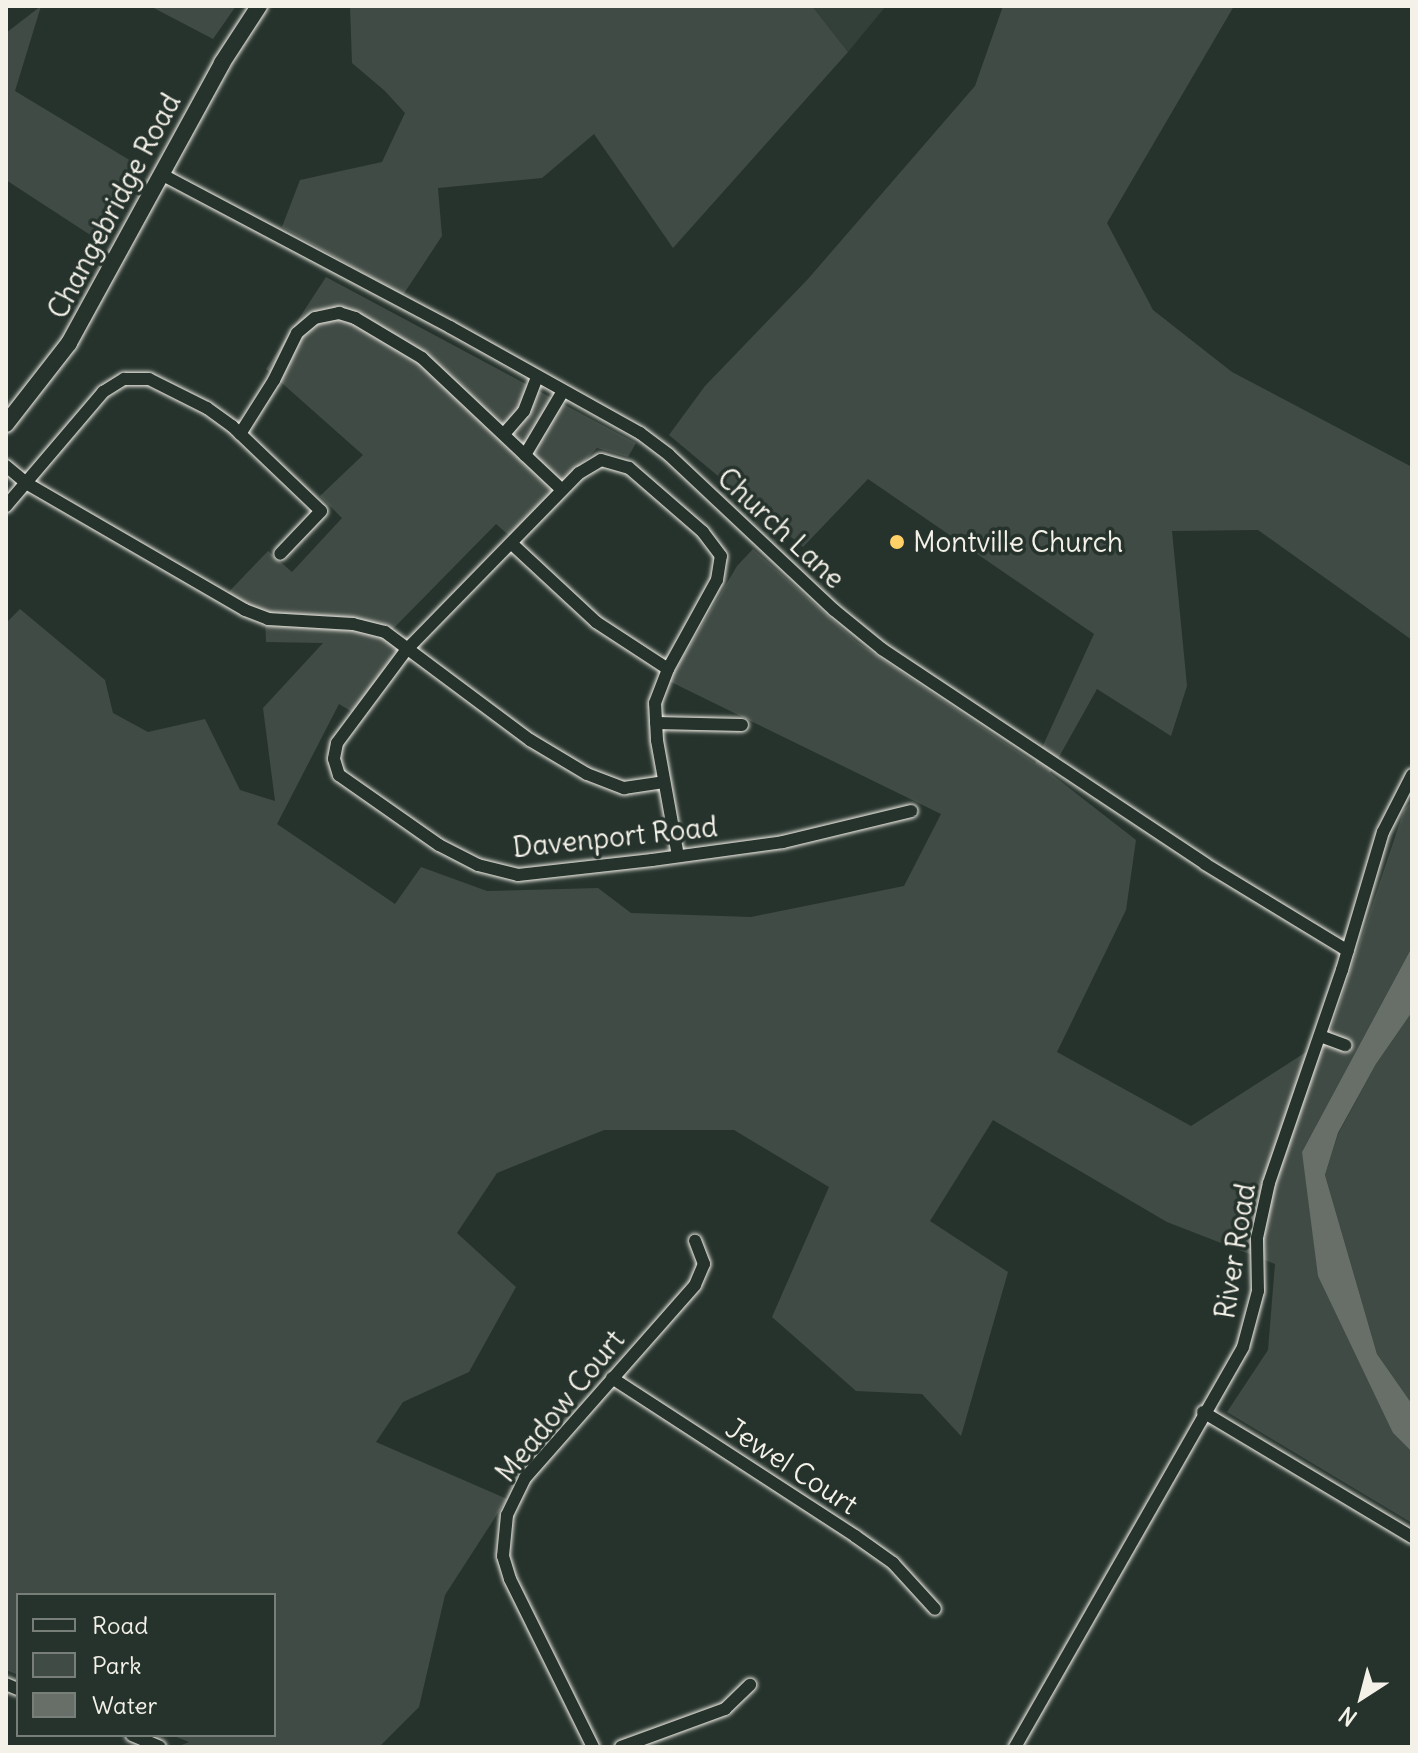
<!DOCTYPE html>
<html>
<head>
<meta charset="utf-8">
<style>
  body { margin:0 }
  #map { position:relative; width:1418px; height:1753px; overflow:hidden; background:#26332d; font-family:Delius,sans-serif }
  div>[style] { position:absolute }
  .built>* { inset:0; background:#333f39 }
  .green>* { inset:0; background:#414b45 }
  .water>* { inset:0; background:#676f68 }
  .roads { filter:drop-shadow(0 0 2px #f4f1e8) drop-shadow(0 0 2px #f4f1e8) }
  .minor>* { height:12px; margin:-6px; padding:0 6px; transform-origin:6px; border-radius:6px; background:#26332d }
  .major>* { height:16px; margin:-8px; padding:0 8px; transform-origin:8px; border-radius:8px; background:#26332d }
  .dots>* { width:22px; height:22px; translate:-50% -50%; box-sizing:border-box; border:4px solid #26332d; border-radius:50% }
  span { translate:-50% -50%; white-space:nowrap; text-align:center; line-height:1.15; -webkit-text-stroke:7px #26332d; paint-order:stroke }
  .street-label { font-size:28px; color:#f4f1e8 }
  .poi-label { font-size:28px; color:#f4f1e8 }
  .left { translate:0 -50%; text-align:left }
  .frame { position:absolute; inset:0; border:8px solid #f4f1e8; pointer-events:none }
  .legend { position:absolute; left:16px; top:1593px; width:260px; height:144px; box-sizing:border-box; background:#26332d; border:2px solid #787f78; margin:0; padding:10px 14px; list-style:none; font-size:24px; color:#f4f1e8 }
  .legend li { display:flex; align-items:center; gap:16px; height:40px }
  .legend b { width:40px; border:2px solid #787f78 }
  .north { position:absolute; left:1322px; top:1657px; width:80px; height:80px; -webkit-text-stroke:6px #26332d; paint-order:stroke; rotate:216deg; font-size:22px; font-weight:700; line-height:32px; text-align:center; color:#f4f1e8 }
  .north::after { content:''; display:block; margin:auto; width:28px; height:36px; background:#f4f1e8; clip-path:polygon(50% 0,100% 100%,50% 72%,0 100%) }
</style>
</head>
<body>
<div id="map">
  <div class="built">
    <i style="clip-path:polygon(812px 6px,886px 6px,848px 52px)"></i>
  </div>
  <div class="green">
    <i style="clip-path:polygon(41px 6px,15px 91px,136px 164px,95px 238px,6px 180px,6px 33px)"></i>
    <i style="clip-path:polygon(150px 6px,236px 6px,213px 39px)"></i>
    <i style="clip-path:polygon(350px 6px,812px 6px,848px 52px,673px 248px,594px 134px,542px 178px,438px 188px,442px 236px,403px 295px,282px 227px,300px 180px,382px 162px,405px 113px,385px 91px,352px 63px)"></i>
    <i style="clip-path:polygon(1003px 6px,1234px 6px,1107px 223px,1153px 310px,1232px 372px,1412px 467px,1412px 640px,1258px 530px,1172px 531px,1187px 686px,1171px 736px,1097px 689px,1050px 773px,1136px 840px,1126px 910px,1057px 1052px,1191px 1126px,1328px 1038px,1404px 810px,1412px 801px,1412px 947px,1302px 1152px,1393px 1433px,1412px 1452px,1412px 1523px,1227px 1412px,1268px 1350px,1275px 1264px,1167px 1222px,993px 1120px,930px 1221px,1008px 1272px,961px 1436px,922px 1394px,856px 1391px,772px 1317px,829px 1187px,734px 1130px,604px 1130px,497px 1173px,457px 1233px,516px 1287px,469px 1372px,403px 1402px,376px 1442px,507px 1499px,445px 1595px,419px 1707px,379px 1747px,177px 1747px,189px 1742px,172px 1735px,274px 1735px,274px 1595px,18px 1595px,18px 1675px,6px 1670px,6px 623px,20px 609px,105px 680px,113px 713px,148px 732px,205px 719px,240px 790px,275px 801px,263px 708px,323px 643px,266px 642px,265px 618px,222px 599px,268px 551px,292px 572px,342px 518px,320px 496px,363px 455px,266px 369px,326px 277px,636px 443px,628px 457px,597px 448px,511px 537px,496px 524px,385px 637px,404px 653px,354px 713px,339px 704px,277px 824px,395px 904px,421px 867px,487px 891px,598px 888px,631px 913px,751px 917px,904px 886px,941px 814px,669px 681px,737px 566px,753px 549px,857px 642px,1035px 763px,1094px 634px,868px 479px,803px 547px,669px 435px,705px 386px,808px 279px,975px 86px)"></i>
    <i style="clip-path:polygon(1412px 1012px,1412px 1404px,1377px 1354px,1325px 1175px,1338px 1134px,1376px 1064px)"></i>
  </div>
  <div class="water">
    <i style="clip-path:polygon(1412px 947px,1412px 1012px,1376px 1064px,1338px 1133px,1325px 1175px,1377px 1354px,1412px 1404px,1412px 1452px,1393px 1433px,1318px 1276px,1302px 1152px)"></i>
  </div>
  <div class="roads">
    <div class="minor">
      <i style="left:161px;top:174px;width:327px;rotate:27.9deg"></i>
      <i style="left:450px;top:327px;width:218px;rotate:29.2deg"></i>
      <i style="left:640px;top:433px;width:36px;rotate:37deg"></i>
      <i style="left:669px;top:455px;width:226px;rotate:43.2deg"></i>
      <i style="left:834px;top:610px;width:62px;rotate:39.1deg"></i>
      <i style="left:882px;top:649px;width:388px;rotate:33.6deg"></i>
      <i style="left:1205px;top:864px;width:167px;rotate:31.3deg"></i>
      <i style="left:240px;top:434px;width:64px;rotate:-57.8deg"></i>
      <i style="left:274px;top:380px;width:52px;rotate:-63.9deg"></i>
      <i style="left:297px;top:333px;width:23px;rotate:-40deg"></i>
      <i style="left:315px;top:318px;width:25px;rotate:-12deg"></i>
      <i style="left:339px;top:313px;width:17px;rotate:17deg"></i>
      <i style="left:355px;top:318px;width:78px;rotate:30.8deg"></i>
      <i style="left:422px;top:358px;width:192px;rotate:43.3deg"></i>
      <i style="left:504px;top:434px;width:30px;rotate:-49deg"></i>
      <i style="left:524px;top:411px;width:36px;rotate:-69deg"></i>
      <i style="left:525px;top:455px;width:74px;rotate:-59.3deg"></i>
      <i style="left:6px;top:466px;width:26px;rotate:40deg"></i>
      <i style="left:26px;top:483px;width:253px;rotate:30.1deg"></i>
      <i style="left:245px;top:610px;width:25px;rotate:21deg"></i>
      <i style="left:268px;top:619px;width:85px;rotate:3.4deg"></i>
      <i style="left:353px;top:624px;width:33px;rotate:14deg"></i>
      <i style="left:385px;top:632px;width:181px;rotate:36.7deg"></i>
      <i style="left:530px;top:740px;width:66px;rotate:30.8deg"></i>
      <i style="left:587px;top:774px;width:40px;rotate:21deg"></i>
      <i style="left:624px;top:788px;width:40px;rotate:-8.5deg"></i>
      <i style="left:6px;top:506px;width:150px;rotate:-49.6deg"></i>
      <i style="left:103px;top:392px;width:25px;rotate:-32deg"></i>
      <i style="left:124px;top:379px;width:25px"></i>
      <i style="left:149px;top:379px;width:65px;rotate:26.6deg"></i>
      <i style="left:207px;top:408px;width:31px;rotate:36deg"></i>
      <i style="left:232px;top:426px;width:123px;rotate:43.7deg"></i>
      <i style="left:321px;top:511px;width:59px;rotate:133.6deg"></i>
      <i style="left:511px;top:543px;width:116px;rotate:42.9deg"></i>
      <i style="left:596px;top:622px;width:86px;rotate:33.1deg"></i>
      <i style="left:656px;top:723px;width:86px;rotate:1.3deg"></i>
      <i style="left:678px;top:856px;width:118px;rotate:-100.3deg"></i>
      <i style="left:657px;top:740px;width:37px;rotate:-93deg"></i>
      <i style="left:655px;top:703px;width:36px;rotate:-69deg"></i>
      <i style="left:668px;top:669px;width:102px;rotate:-61.2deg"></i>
      <i style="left:717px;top:580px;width:24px;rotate:-81deg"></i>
      <i style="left:721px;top:556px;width:30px;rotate:-127deg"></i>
      <i style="left:703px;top:532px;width:98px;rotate:-139.1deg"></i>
      <i style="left:629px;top:468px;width:29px;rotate:-164deg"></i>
      <i style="left:601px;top:460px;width:26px;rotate:149deg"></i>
      <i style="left:579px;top:473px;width:246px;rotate:134.3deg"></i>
      <i style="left:407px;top:649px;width:117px;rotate:126.7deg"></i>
      <i style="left:337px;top:743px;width:16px;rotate:101deg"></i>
      <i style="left:334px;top:759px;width:17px;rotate:73deg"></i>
      <i style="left:339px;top:775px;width:122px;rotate:35deg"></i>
      <i style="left:439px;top:845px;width:44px;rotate:27.1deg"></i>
      <i style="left:478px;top:865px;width:41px;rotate:14deg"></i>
      <i style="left:518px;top:875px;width:135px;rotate:-6.4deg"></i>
      <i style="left:652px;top:860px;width:132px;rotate:-7.8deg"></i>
      <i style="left:783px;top:842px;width:132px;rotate:-13.6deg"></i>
      <i style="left:1320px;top:1036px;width:27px;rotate:20deg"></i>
      <i style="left:612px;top:1378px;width:290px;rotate:33deg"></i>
      <i style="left:855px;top:1536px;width:47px;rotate:35.4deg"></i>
      <i style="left:893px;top:1563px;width:62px;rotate:47.6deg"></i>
      <i style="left:1203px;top:1412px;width:244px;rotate:30.9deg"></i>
      <i style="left:6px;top:1684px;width:13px;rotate:23deg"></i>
      <i style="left:132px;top:1735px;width:30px;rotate:23deg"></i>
      <i style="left:593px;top:1747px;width:187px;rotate:-116.3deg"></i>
      <i style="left:510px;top:1579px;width:24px;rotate:-107deg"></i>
      <i style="left:503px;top:1556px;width:41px;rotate:-84.4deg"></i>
      <i style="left:507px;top:1515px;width:41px;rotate:-64.1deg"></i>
      <i style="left:525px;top:1478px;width:257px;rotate:-48.6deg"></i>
      <i style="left:695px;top:1285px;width:23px;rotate:-67deg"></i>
      <i style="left:704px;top:1264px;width:25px;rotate:-111deg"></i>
      <i style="left:621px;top:1747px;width:111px;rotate:-20.1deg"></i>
      <i style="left:725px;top:1709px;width:35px;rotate:-44deg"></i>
      <i style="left:1015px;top:1747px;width:460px;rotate:-60.3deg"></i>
      <i style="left:1243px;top:1347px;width:58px;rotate:-75deg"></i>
      <i style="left:1258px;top:1291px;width:53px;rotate:-91.1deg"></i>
      <i style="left:1257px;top:1238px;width:56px;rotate:-77.7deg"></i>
      <i style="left:1269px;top:1183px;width:225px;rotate:-71.1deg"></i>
      <i style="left:1342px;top:970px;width:144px;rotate:-73.5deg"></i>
      <i style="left:1383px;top:832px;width:64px;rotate:-63deg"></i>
    </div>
    <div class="major">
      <i style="left:6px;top:424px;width:103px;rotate:-52.1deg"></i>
      <i style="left:69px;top:343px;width:319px;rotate:-61.3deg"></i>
      <i style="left:222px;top:63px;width:68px;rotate:-57deg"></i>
    </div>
  </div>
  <div class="dots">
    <i style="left:897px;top:542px;background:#ffd166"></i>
  </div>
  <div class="street-label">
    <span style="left:114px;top:206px;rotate:-62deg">Changebridge Road</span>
    <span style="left:781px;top:528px;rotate:43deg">Church Lane</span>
    <span style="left:615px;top:837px;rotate:-6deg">Davenport Road</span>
    <span style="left:1235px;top:1251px;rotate:-81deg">River Road</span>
    <span style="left:560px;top:1406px;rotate:-51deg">Meadow Court</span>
    <span style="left:792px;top:1466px;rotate:33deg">Jewel Court</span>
  </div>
  <div class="poi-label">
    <span class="left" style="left:913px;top:542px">Montville Church</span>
  </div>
  <div class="frame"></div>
  <ul class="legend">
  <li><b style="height:10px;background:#26332d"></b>Road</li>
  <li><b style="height:22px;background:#414b45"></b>Park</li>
  <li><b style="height:22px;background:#676f68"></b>Water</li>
  </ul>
  <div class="north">N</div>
</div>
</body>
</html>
